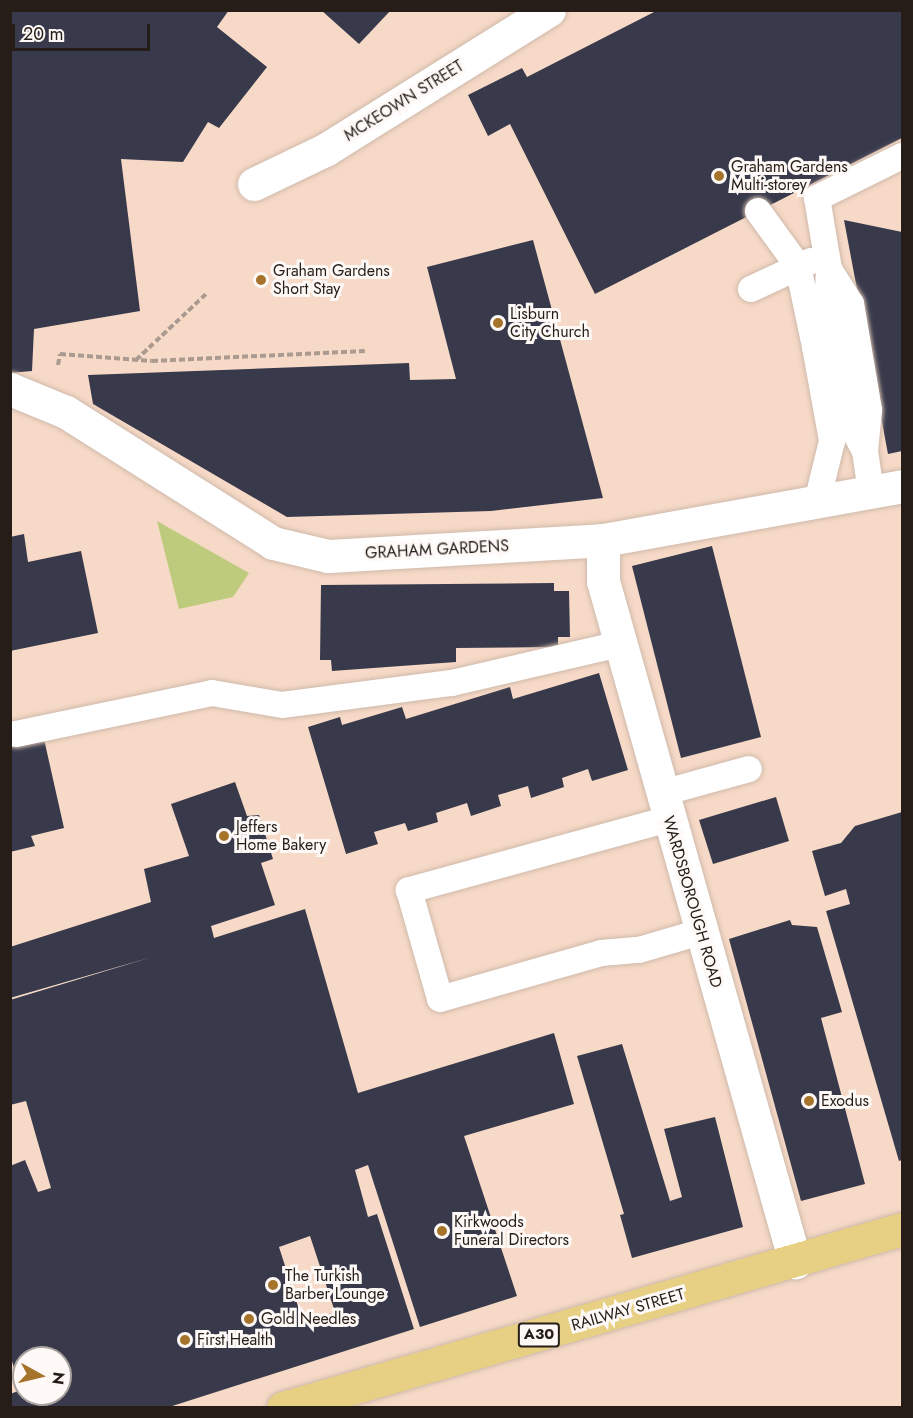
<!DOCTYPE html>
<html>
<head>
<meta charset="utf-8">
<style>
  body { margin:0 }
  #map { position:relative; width:913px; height:1418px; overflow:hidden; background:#ffe8d9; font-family:Jost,sans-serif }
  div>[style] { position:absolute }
  .built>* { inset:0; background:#f6d9c6 }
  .green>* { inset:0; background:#becb7d }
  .building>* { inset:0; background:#383a4c }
  .path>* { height:4px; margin-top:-2px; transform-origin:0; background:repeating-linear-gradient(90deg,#ab9a8f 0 6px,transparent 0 9px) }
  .roads { filter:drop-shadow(0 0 2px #cfb9ab) drop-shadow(0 0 2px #cfb9ab) }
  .service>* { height:26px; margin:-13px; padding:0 13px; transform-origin:13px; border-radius:13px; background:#fff }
  .minor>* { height:33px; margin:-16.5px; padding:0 16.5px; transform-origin:16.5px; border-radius:16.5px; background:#fff }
  .primary>* { height:33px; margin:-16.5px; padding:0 16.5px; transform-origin:16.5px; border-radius:16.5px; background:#e7cf83 }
  .dots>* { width:16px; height:16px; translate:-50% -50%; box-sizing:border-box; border:3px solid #fef9f6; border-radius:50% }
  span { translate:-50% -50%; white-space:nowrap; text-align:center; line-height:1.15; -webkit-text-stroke:6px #fef9f6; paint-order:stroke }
  .shield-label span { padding:2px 4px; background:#fef9f6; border:2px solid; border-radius:4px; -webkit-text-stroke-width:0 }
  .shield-label { font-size:15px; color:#261d18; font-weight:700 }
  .street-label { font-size:16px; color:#261d18 }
  .poi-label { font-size:16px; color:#261d18 }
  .left { translate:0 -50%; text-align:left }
  .frame { position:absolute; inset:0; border:12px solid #261d18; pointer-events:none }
  .north { position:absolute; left:12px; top:1346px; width:60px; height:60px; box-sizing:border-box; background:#fef9f6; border:2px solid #a8a19d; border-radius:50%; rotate:98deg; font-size:16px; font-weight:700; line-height:24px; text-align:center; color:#261d18 }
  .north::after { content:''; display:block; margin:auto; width:21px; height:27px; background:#a6732a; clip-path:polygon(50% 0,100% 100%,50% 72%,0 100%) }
  .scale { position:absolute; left:12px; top:24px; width:138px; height:27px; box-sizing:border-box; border:3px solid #261d18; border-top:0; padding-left:8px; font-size:18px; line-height:21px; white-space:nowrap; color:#261d18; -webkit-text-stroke:4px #fef9f6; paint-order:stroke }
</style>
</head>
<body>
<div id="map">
  <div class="built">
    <i style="clip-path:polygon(evenodd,10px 11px,902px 11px,902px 1407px,11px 1407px,10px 11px,24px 1358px,60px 1358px,60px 1394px,24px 1394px,24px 1358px)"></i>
  </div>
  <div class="green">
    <i style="clip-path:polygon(157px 521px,249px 573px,233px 597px,179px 609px)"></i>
  </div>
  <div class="building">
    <i style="clip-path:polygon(10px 10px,229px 10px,217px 27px,267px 67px,219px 128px,208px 122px,183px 162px,121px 159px,140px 311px,34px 329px,32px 371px,10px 373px)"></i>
    <i style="clip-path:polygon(321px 10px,391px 10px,359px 44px)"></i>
    <i style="clip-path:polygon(658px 10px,902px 10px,902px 138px,595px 294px,510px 124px,488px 136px,468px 95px,522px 68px,527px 77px)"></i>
    <i style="clip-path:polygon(844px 220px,902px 232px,902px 451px,888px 454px)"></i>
    <i style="clip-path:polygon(533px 240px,603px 498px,491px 511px,287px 517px,93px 404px,88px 375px,409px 363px,410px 380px,456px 379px,427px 267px)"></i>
    <i style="clip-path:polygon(24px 534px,28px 562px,81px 551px,98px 633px,10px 651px,10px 537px)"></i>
    <i style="clip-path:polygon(712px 546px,761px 737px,681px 758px,632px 566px)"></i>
    <i style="clip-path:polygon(554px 583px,554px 591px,569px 591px,570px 637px,558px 637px,558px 647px,456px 648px,456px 662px,332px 671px,331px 660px,320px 660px,321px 585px)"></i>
    <i style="clip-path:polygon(599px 673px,628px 770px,592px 781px,588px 769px,562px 778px,564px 787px,531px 798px,528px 786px,498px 795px,501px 806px,471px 816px,467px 803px,436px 813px,438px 822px,408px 831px,405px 823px,374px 832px,378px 844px,346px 854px,308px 727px,340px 717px,342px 725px,402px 707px,406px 719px,510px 687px,513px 699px)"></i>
    <i style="clip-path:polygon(44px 739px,64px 828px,31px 836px,35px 846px,10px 852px,10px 742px)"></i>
    <i style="clip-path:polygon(evenodd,235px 782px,247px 816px,259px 815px,273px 859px,261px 863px,275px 905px,211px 926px,214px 938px,305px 909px,358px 1093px,554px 1033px,574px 1104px,464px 1136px,517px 1296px,420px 1327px,368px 1165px,355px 1170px,368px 1217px,377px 1214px,414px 1329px,166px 1408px,10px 1408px,10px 1394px,21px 1390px,10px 1355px,10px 1166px,25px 1160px,38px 1192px,51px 1188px,26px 1101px,10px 1105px,10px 1000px,152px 957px,10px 998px,10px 947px,151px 902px,144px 869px,189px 856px,171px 804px,235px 782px,310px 1236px,335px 1312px,303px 1322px,279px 1247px,310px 1236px,235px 782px,24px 1358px,60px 1358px,60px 1394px,24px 1394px,24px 1358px)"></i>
    <i style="clip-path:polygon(776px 797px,789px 841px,713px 864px,699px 820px)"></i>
    <i style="clip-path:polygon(902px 812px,902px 1160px,899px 1161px,826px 911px,850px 904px,846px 889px,825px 896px,812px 851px,841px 843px,855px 826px)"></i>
    <i style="clip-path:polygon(790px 920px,792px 925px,817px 927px,842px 1012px,821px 1018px,865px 1184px,801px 1201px,729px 939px)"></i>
    <i style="clip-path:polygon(622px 1044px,670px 1201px,682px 1197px,664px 1129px,715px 1117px,743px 1227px,632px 1258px,620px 1215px,624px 1214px,577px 1056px)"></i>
  </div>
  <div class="path">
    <i style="left:136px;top:360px;width:96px;rotate:-43.3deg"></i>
    <i style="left:58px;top:365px;width:11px;rotate:-80deg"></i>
    <i style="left:60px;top:354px;width:92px;rotate:4.4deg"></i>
    <i style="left:152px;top:361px;width:213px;rotate:-2.7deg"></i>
  </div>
  <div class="roads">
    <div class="service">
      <i style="left:758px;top:211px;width:68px;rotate:54deg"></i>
      <i style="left:798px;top:266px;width:83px;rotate:78.1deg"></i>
      <i style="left:815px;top:347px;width:96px;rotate:79.7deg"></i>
      <i style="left:832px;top:441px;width:63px;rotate:103.8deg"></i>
      <i style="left:829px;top:269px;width:41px;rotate:92.8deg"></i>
      <i style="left:827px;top:310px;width:59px;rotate:81.2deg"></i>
      <i style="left:836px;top:368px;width:47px;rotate:78.9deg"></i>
      <i style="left:845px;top:414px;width:42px;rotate:61.6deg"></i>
      <i style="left:865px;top:451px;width:41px;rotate:81.7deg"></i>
      <i style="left:751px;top:289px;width:66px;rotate:-25deg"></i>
      <i style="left:865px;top:451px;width:41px;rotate:-84.4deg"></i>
      <i style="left:869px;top:410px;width:108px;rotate:-99.6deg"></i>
      <i style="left:851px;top:304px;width:41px;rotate:-122.2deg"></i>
      <i style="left:829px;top:269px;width:72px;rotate:-99.6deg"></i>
      <i style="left:817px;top:198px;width:95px;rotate:-26.3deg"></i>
      <i style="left:16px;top:734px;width:200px;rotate:-11.8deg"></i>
      <i style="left:212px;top:693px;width:71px;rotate:9.7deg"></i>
      <i style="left:282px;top:705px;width:171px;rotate:-7.4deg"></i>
      <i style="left:452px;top:683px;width:172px;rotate:-13.1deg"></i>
      <i style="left:662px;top:793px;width:90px;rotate:-15.4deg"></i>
      <i style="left:669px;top:819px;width:270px;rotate:164.7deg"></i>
      <i style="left:409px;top:890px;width:113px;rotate:74.1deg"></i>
      <i style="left:440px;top:999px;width:167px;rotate:-15.9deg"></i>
      <i style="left:601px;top:953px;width:38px;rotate:-5deg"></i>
      <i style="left:639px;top:950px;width:64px;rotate:-16.4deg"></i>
    </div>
    <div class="minor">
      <i style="left:254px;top:184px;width:79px;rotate:-25.6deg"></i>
      <i style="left:325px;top:150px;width:264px;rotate:-32deg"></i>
      <i style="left:10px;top:389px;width:61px;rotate:22.3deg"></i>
      <i style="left:66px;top:412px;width:245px;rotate:32.3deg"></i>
      <i style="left:273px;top:543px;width:57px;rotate:13.3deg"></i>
      <i style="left:328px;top:556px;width:275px;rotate:-3.3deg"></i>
      <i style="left:603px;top:540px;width:304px;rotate:-10.2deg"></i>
      <i style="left:603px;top:540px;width:41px;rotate:90deg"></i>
      <i style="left:603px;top:581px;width:708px;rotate:74.25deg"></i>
    </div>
    <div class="primary">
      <i style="left:283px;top:1408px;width:644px;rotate:-16.13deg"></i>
    </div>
  </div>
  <div class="dots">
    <i style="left:719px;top:176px;background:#a6732a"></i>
    <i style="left:261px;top:280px;background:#a6732a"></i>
    <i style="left:498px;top:323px;background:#a6732a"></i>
    <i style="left:224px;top:836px;background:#a6732a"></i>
    <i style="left:809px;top:1101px;background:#a6732a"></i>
    <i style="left:442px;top:1231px;background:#a6732a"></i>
    <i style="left:273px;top:1285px;background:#a6732a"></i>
    <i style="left:249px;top:1319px;background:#a6732a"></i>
    <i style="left:185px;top:1340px;background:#a6732a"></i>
  </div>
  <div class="shield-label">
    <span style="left:539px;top:1335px">A30</span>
  </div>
  <div class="street-label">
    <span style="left:404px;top:101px;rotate:-32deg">MCKEOWN STREET</span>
    <span style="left:437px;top:550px;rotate:-3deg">GRAHAM GARDENS</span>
    <span style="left:692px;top:902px;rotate:74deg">WARDSBOROUGH ROAD</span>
    <span style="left:628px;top:1310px;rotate:-16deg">RAILWAY STREET</span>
  </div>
  <div class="poi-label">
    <span class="left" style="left:731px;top:176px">Graham Gardens<br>Multi-storey</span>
    <span class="left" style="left:273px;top:280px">Graham Gardens<br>Short Stay</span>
    <span class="left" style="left:510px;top:323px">Lisburn<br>City Church</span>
    <span class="left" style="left:236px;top:836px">Jeffers<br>Home Bakery</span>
    <span class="left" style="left:821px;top:1101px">Exodus</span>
    <span class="left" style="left:454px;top:1231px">Kirkwoods<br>Funeral Directors</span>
    <span class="left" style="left:285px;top:1285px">The Turkish<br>Barber Lounge</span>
    <span class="left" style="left:261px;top:1319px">Gold Needles</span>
    <span class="left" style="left:197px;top:1340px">First Health</span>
  </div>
  <div class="frame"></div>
  <div class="north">N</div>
  <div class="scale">20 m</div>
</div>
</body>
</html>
